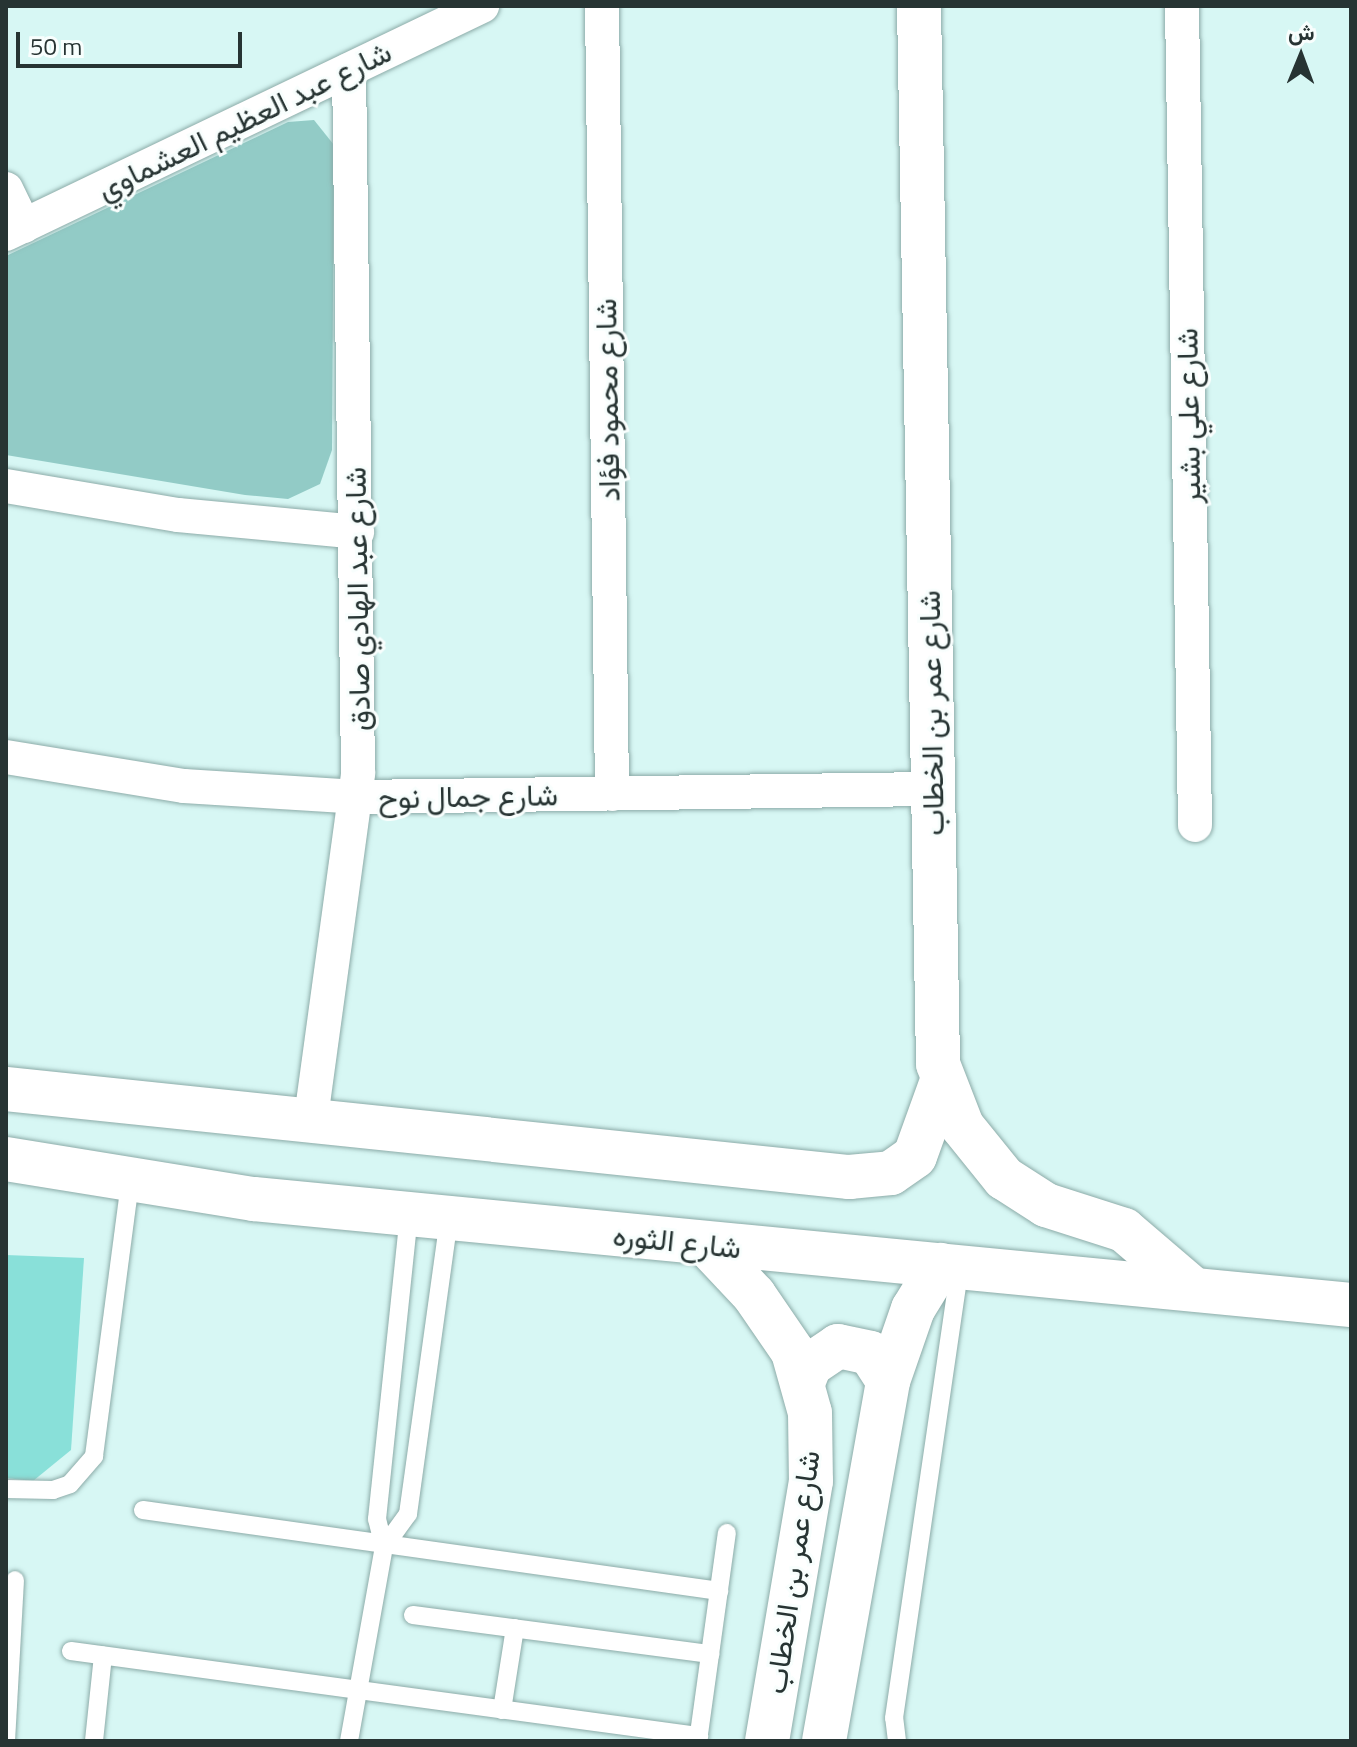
<!DOCTYPE html>
<html>
<head>
<meta charset="utf-8">
<style>
  body { margin:0 }
  #map { position:relative; width:1357px; height:1747px; overflow:hidden; background:#d7f7f4; font-family:"Titillium Web",Vazirmatn,sans-serif }
  div>[style] { position:absolute }
  .green>* { inset:0; background:#92cbc6 }
  .building>* { inset:0; background:#89e0d9 }
  .roads { filter:drop-shadow(0 0 2px #8caba8) drop-shadow(0 0 2px #8caba8) }
  .service>* { height:18px; margin:-9px; padding:0 9px; transform-origin:9px; border-radius:9px; background:#fff }
  .minor>* { height:34px; margin:-17px; padding:0 17px; transform-origin:17px; border-radius:17px; background:#fff }
  .tertiary>* { height:44px; margin:-22px; padding:0 22px; transform-origin:22px; border-radius:22px; background:#fff }
  .trunk>* { height:44px; margin:-22px; padding:0 22px; transform-origin:22px; border-radius:22px; background:#fff }
  span { translate:-50% -50%; white-space:nowrap; text-align:center; line-height:1.15; -webkit-text-stroke:6px #f8fefd; paint-order:stroke }
  .street-label { font-size:30px; color:#273433 }
  .frame { position:absolute; inset:0; border:8px solid #273433; pointer-events:none }
  .north { position:absolute; left:1261px; top:16px; width:80px; height:80px; -webkit-text-stroke:6px #f8fefd; paint-order:stroke; rotate:1deg; font-size:22px; font-weight:700; line-height:32px; text-align:center; color:#273433 }
  .north::after { content:''; display:block; margin:auto; width:28px; height:36px; background:#273433; clip-path:polygon(50% 0,100% 100%,50% 72%,0 100%) }
  .scale { position:absolute; left:16px; top:32px; width:226px; height:36px; box-sizing:border-box; border:4px solid #273433; border-top:0; padding-left:10px; font-size:24px; line-height:28px; white-space:nowrap; color:#273433; -webkit-text-stroke:6px #f8fefd; paint-order:stroke }
</style>
</head>
<body>
<div id="map">
  <div class="green">
    <i style="clip-path:polygon(314px 120px,334px 145px,332px 450px,320px 484px,288px 499px,245px 495px,6px 455px,6px 256px,288px 122px)"></i>
  </div>
  <div class="building">
    <i style="clip-path:polygon(6px 1255px,84px 1258px,71px 1450px,33px 1481px,6px 1478px)"></i>
  </div>
  <div class="roads">
    <div class="service">
      <i style="left:6px;top:1489px;width:47px;rotate:1.2deg"></i>
      <i style="left:53px;top:1490px;width:18px;rotate:-19deg"></i>
      <i style="left:70px;top:1484px;width:37px;rotate:-49deg"></i>
      <i style="left:94px;top:1456px;width:277px;rotate:-82.5deg"></i>
      <i style="left:143px;top:1510px;width:582px;rotate:8deg"></i>
      <i style="left:384px;top:1547px;width:41px;rotate:-54deg"></i>
      <i style="left:408px;top:1514px;width:298px;rotate:-82.1deg"></i>
      <i style="left:413px;top:1615px;width:300px;rotate:7.5deg"></i>
      <i style="left:71px;top:1651px;width:634px;rotate:7.71deg"></i>
      <i style="left:502px;top:1710px;width:83px;rotate:-81deg"></i>
      <i style="left:6px;top:1741px;width:161px;rotate:-86.8deg"></i>
      <i style="left:94px;top:1741px;width:86px;rotate:-84deg"></i>
      <i style="left:349px;top:1741px;width:197px;rotate:-79.8deg"></i>
      <i style="left:384px;top:1547px;width:29px;rotate:-104deg"></i>
      <i style="left:377px;top:1519px;width:306px;rotate:-84deg"></i>
      <i style="left:698px;top:1741px;width:210px;rotate:-82.1deg"></i>
      <i style="left:897px;top:1741px;width:23px;rotate:-97deg"></i>
      <i style="left:894px;top:1718px;width:456px;rotate:-81.7deg"></i>
    </div>
    <div class="minor">
      <i style="left:602px;top:6px;width:788px;rotate:89.27deg"></i>
      <i style="left:1182px;top:6px;width:819px;rotate:89.09deg"></i>
      <i style="left:6px;top:189px;width:41px;rotate:64.1deg"></i>
      <i style="left:6px;top:234px;width:528px;rotate:-25.59deg"></i>
      <i style="left:6px;top:486px;width:174px;rotate:9.6deg"></i>
      <i style="left:178px;top:515px;width:180px;rotate:5.4deg"></i>
      <i style="left:6px;top:757px;width:180px;rotate:9.3deg"></i>
      <i style="left:184px;top:786px;width:173px;rotate:3.6deg"></i>
      <i style="left:357px;top:797px;width:575px;rotate:-0.8deg"></i>
      <i style="left:310px;top:1125px;width:355px;rotate:-82.2deg"></i>
      <i style="left:358px;top:773px;width:703px;rotate:-90.73deg"></i>
    </div>
    <div class="tertiary">
      <i style="left:919px;top:6px;width:1058px;rotate:88.97deg"></i>
      <i style="left:938px;top:1064px;width:66px;rotate:68.8deg"></i>
      <i style="left:962px;top:1126px;width:67px;rotate:51.1deg"></i>
      <i style="left:1004px;top:1178px;width:50px;rotate:32.7deg"></i>
      <i style="left:1046px;top:1205px;width:82px;rotate:17.8deg"></i>
      <i style="left:1124px;top:1230px;width:91px;rotate:40.5deg"></i>
      <i style="left:6px;top:1089px;width:848px;rotate:5.96deg"></i>
      <i style="left:849px;top:1177px;width:42px;rotate:-5.4deg"></i>
      <i style="left:891px;top:1173px;width:29px;rotate:-35deg"></i>
      <i style="left:915px;top:1156px;width:80px;rotate:-70.2deg"></i>
      <i style="left:707px;top:1245px;width:69px;rotate:46.8deg"></i>
      <i style="left:754px;top:1295px;width:69px;rotate:55.6deg"></i>
      <i style="left:793px;top:1352px;width:63px;rotate:74.4deg"></i>
      <i style="left:810px;top:1413px;width:68px;rotate:89.2deg"></i>
      <i style="left:811px;top:1481px;width:264px;rotate:99.6deg"></i>
      <i style="left:804px;top:1380px;width:16px;rotate:-68deg"></i>
      <i style="left:810px;top:1365px;width:34px;rotate:-34deg"></i>
      <i style="left:838px;top:1346px;width:33px;rotate:12deg"></i>
      <i style="left:870px;top:1353px;width:33px;rotate:57deg"></i>
      <i style="left:824px;top:1741px;width:366px;rotate:-79.9deg"></i>
      <i style="left:888px;top:1381px;width:76px;rotate:-70.9deg"></i>
      <i style="left:913px;top:1309px;width:52px;rotate:-58.5deg"></i>
    </div>
    <div class="trunk">
      <i style="left:6px;top:1159px;width:251px;rotate:9.2deg"></i>
      <i style="left:254px;top:1199px;width:1102px;rotate:5.52deg"></i>
    </div>
  </div>
  <div class="street-label">
    <span style="left:244px;top:120px;rotate:-26deg">شارع عبد العظيم العشماوي</span>
    <span style="left:607px;top:400px;rotate:-91deg">شارع محمود فؤاد</span>
    <span style="left:1188px;top:416px;rotate:-91deg">شارع علي بشير</span>
    <span style="left:357px;top:599px;rotate:-91deg">شارع عبد الهادي صادق</span>
    <span style="left:931px;top:713px;rotate:-91deg">شارع عمر بن الخطاب</span>
    <span style="left:468px;top:796px;rotate:-1deg">شارع جمال نوح</span>
    <span style="left:677px;top:1241px;rotate:6deg">شارع الثوره</span>
    <span style="left:792px;top:1572px;rotate:-82deg">شارع عمر بن الخطاب</span>
  </div>
  <div class="frame"></div>
  <div class="north">ش</div>
  <div class="scale">50 m</div>
</div>
</body>
</html>
